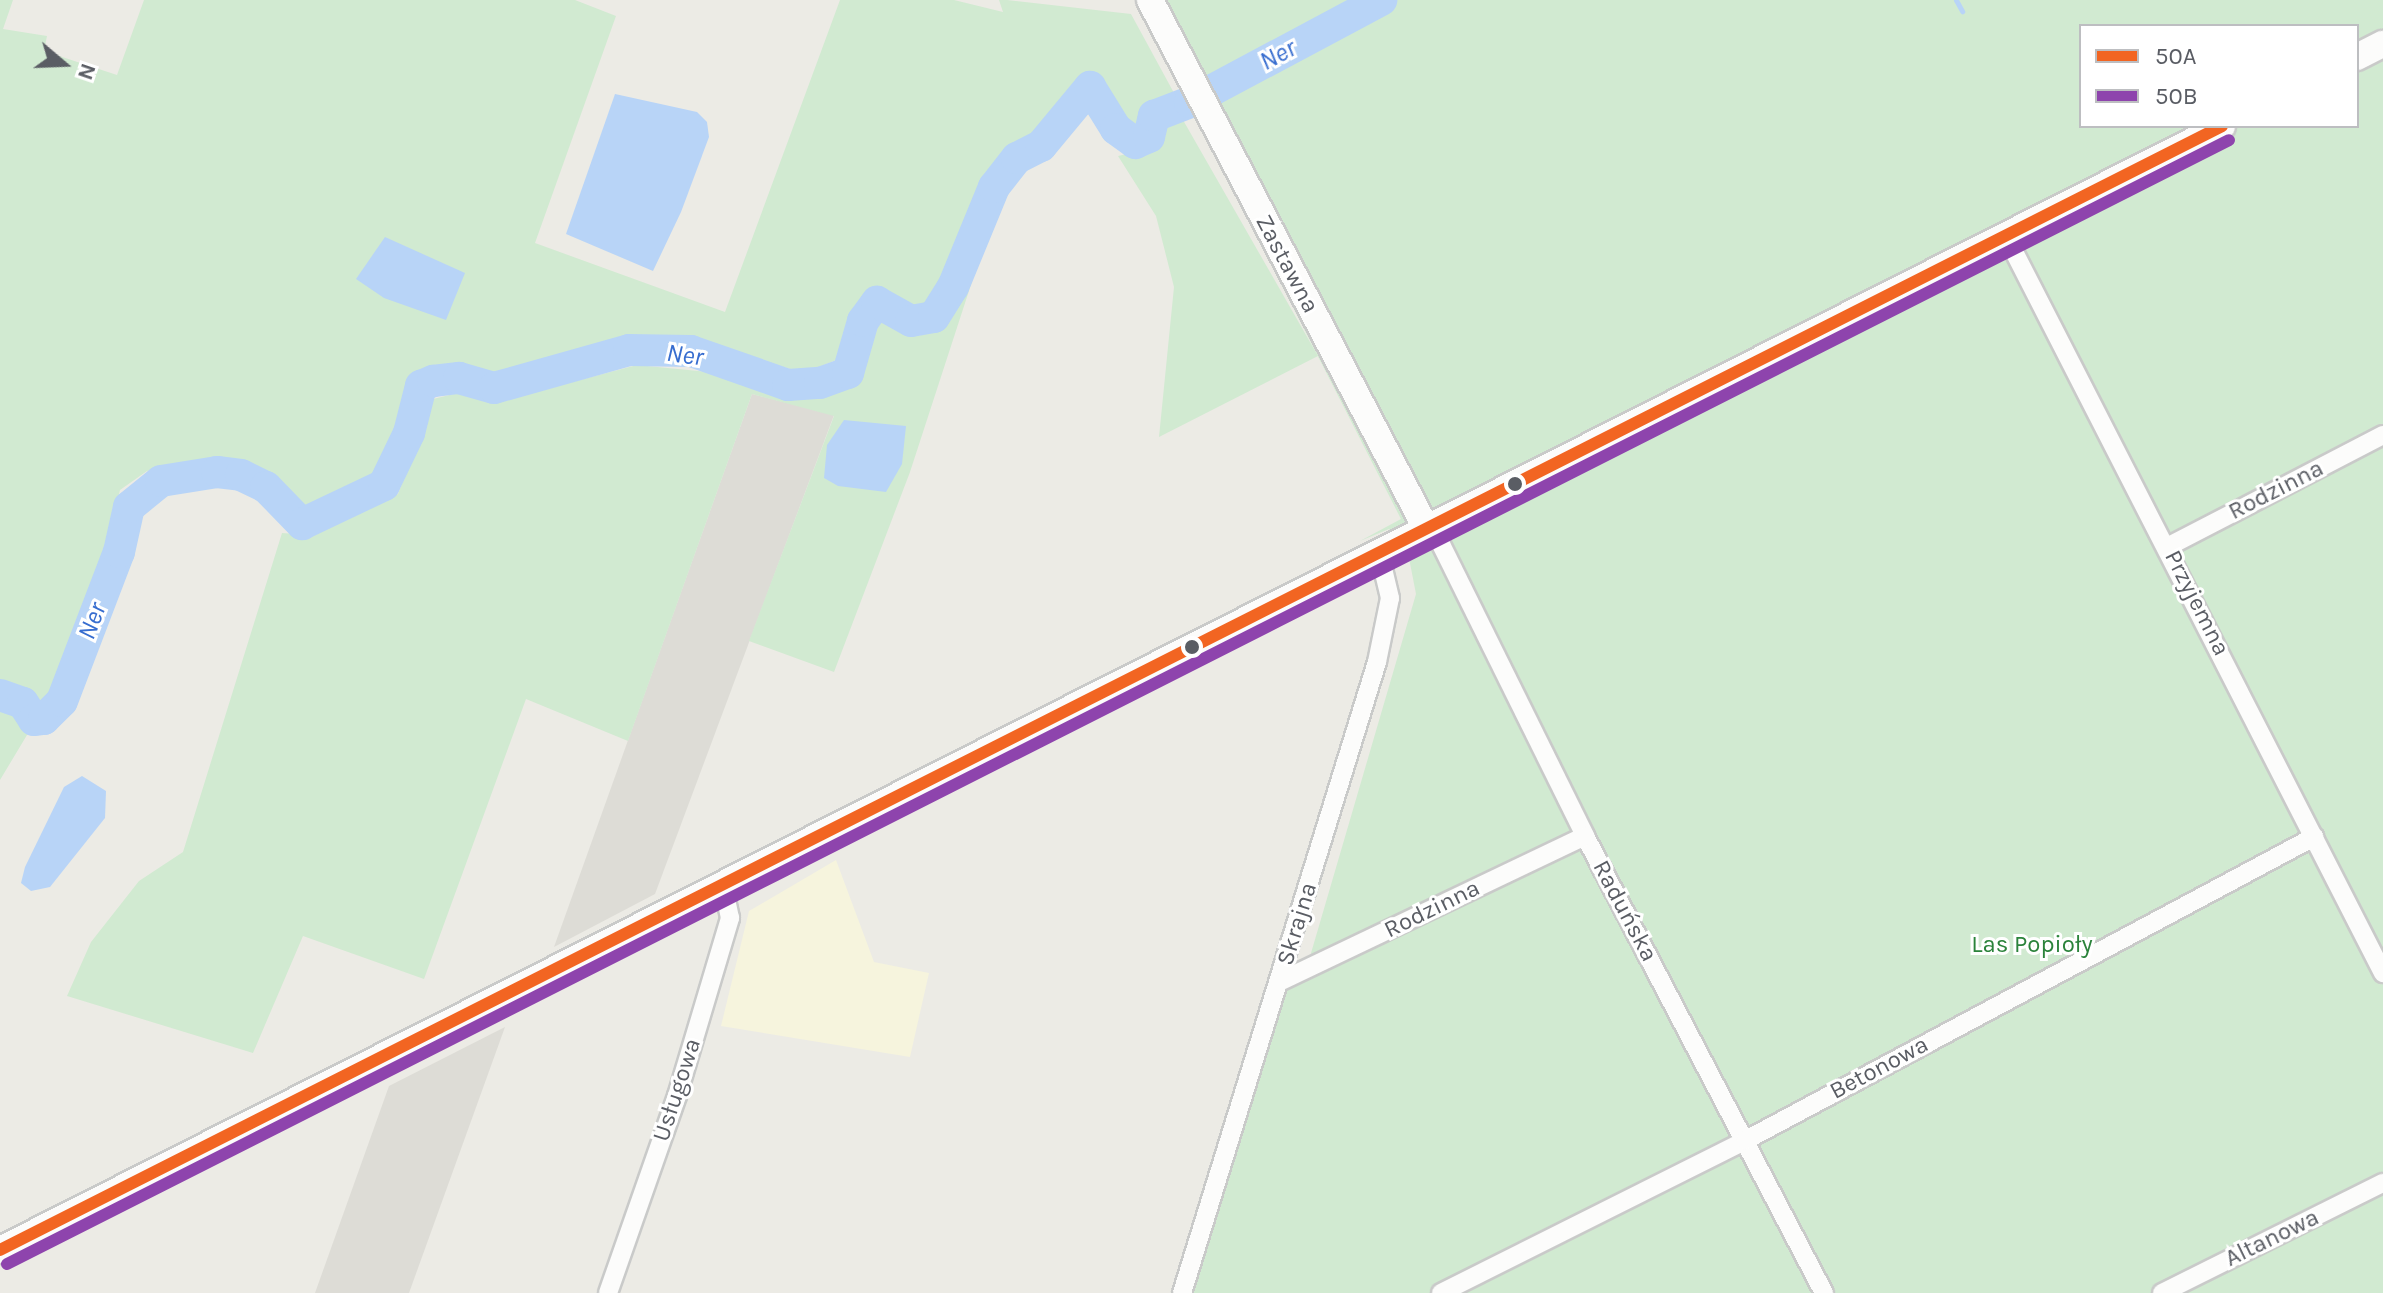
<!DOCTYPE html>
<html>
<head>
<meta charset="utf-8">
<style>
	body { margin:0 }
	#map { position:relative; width:2383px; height:1293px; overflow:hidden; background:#ecebe5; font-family:Karla,sans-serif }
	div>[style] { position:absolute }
	.commercial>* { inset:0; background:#f6f4dd }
	.industrial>* { inset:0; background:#dddcd6 }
	.green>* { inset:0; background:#d1ead1 }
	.water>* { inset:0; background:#b8d4f7 }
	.stream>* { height:5px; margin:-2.5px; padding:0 2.5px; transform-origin:2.5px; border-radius:2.5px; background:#b8d4f7 }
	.river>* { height:32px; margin:-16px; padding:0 16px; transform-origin:16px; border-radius:16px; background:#b8d4f7 }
	.roads { filter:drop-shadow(2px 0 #c9cac9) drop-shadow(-2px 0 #c9cac9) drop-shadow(0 2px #c9cac9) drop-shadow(0 -2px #c9cac9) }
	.street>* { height:18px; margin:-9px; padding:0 9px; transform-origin:9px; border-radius:9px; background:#fcfcfb }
	.secondary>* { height:26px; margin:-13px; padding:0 13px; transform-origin:13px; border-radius:13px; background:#fcfcfb }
	.bus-1>* { height:12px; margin:-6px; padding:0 6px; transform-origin:6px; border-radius:6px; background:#f26522 }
	.bus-2>* { height:12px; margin:-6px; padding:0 6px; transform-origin:6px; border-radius:6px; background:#8e44ad }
	.dots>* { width:22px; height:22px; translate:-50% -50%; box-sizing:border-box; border:4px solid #fff; border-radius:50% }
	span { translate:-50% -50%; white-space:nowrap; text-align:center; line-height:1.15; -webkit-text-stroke:6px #fff; paint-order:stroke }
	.street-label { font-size:24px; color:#5a5d64 }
	.park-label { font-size:24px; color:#2b833b }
	.water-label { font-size:26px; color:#376dcf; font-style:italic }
	.legend { position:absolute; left:2079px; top:24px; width:280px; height:104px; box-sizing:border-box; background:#fff; border:2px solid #bdbec1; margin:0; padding:10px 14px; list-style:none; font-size:24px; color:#5a5d64 }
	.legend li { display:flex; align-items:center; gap:16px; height:40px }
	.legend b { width:40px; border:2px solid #bdbec1 }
	.north { position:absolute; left:24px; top:24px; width:80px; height:80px; -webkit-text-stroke:6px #fff; paint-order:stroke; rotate:109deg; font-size:22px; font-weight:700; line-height:32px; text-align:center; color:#5a5d64 }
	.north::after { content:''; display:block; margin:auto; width:28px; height:36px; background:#5a5d64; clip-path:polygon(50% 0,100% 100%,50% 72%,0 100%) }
</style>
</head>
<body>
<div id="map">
	<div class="commercial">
		<div style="clip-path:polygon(836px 860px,874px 962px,929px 973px,910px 1057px,721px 1026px,749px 911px)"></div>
	</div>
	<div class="industrial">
		<div style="clip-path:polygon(752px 394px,834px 415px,655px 894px,554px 947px)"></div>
		<div style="clip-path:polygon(505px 1027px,409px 1293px,315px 1293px,389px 1086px)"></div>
	</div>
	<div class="green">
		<div style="clip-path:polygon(0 0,13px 0,3px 29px,47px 36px,44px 51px,117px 75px,144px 0,575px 0,616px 16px,535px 243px,725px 312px,840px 0,954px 0,1003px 12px,999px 0,1007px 0,1131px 14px,1174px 93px,1149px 105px,1141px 127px,1130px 126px,1101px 80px,1085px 76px,1034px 136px,1010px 147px,969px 209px,939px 287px,925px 306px,909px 308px,874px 291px,855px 316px,841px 358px,804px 373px,692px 340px,625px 339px,495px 377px,459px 368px,417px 376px,400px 426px,375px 474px,306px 509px,273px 479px,235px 462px,191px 462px,147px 471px,120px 490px,104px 556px,60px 680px,0 780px)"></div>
		<div style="clip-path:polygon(evenodd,1136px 0,2383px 0,2383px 1293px,1189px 1293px,1283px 994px,1288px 987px,1315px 975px,1309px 960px,1416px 594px,1409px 558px,1393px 565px,1407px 547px,1402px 525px,1393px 535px,1389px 529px,1360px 541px,1401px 519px,1136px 0,2081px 26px,2357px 26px,2357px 126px,2081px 126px,2081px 26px)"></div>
		<div style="clip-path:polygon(1183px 120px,1318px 356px,1159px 437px,1174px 287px,1156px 216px,1118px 156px,1157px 147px,1166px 125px)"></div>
		<div style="clip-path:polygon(979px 260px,910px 472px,834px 672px,749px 641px,834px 416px,752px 394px,628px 741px,526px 699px,424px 979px,303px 936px,253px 1053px,67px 996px,91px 942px,139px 881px,183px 852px,282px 533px,309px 535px,398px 494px,433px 399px,462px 392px,496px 402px,637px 365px,729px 374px,791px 399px,854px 386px,880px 322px,917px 336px,942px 329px)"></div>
	</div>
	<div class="water">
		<div style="clip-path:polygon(615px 94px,697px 112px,707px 122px,709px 137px,681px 212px,653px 271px,566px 234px)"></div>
		<div style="clip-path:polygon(385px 237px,465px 273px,446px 320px,384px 298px,356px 279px)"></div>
		<div style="clip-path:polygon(844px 420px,906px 426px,902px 464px,886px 492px,838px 486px,824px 478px,827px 445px)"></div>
		<div style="clip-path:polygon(82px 776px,106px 791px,105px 818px,50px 887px,31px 891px,21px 883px,25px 867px,64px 787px)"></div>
	</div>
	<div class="stream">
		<div style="left:1956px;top:0;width:13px;rotate:61deg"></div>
	</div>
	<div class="river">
		<div style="left:0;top:695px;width:24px;rotate:19deg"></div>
		<div style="left:23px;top:703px;width:20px;rotate:57deg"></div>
		<div style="left:34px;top:720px;width:10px;rotate:-6deg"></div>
		<div style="left:44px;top:719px;width:25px;rotate:-45deg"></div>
		<div style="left:62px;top:701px;width:160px;rotate:-69.1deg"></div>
		<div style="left:119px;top:552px;width:46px;rotate:-77.5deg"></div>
		<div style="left:129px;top:507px;width:41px;rotate:-39.1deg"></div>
		<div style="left:161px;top:481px;width:57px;rotate:-9.1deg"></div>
		<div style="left:217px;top:472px;width:24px;rotate:7deg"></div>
		<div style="left:241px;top:475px;width:28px;rotate:26deg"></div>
		<div style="left:266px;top:487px;width:52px;rotate:45.8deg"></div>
		<div style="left:302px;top:524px;width:91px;rotate:-25.4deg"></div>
		<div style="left:384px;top:485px;width:58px;rotate:-64.3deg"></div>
		<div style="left:409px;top:433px;width:49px;rotate:-75.7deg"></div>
		<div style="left:421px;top:386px;width:13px;rotate:-23deg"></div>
		<div style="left:433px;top:381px;width:26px;rotate:-7deg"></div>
		<div style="left:459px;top:378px;width:36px;rotate:16deg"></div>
		<div style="left:494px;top:388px;width:140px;rotate:-15.7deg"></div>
		<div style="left:629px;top:350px;width:62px;rotate:0.9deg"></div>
		<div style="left:691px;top:351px;width:103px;rotate:19.3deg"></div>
		<div style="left:788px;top:385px;width:32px;rotate:-4deg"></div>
		<div style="left:820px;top:383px;width:30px;rotate:-20deg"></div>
		<div style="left:848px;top:373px;width:54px;rotate:-73.9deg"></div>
		<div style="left:863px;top:321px;width:24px;rotate:-54deg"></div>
		<div style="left:877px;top:302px;width:39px;rotate:29deg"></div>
		<div style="left:911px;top:321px;width:23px;rotate:-10deg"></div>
		<div style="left:934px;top:317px;width:36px;rotate:-58deg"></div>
		<div style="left:953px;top:287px;width:108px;rotate:-67.7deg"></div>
		<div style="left:994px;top:187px;width:37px;rotate:-52deg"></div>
		<div style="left:1017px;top:158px;width:27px;rotate:-27deg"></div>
		<div style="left:1041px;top:146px;width:77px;rotate:-50.3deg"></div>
		<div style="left:1090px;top:87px;width:49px;rotate:58.2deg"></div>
		<div style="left:1116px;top:129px;width:24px;rotate:36deg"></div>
		<div style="left:1135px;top:143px;width:15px;rotate:-23deg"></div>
		<div style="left:1149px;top:137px;width:22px;rotate:-77deg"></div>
		<div style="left:1154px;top:116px;width:39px;rotate:-21deg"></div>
		<div style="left:1190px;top:102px;width:217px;rotate:-28.1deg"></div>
	</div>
	<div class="roads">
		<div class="street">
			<div style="left:2006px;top:236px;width:828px;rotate:62.91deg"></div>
			<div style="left:1432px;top:526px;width:346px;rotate:63.7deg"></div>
			<div style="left:1585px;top:836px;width:516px;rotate:62.39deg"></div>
			<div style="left:2169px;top:546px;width:241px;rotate:-27.4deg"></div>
			<div style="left:1279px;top:982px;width:339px;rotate:-25.5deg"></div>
			<div style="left:608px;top:1293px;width:209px;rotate:-70.7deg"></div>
			<div style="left:677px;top:1096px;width:186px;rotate:-73.4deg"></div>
			<div style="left:730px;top:918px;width:34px;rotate:-102deg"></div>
			<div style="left:1182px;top:1293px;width:660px;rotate:-72.83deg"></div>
			<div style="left:1377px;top:662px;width:65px;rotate:-78.5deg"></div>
			<div style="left:1390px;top:598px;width:47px;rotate:-103.4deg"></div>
			<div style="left:1441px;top:1293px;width:341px;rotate:-26.6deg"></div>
			<div style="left:1746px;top:1140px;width:644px;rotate:-28.08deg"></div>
			<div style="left:2162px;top:1293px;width:247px;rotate:-26.5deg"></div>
		</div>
		<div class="secondary">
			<div style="left:1150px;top:0;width:596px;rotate:62.4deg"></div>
			<div style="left:2357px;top:57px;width:29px;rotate:-27deg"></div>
			<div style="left:0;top:1250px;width:2490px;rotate:-26.83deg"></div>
		</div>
	</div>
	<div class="bus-1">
		<div style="left:0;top:1250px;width:2490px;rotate:-26.83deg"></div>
	</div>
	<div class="bus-2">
		<div style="left:7px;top:1264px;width:2490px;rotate:-26.83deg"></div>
	</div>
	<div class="dots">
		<div style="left:1515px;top:484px;background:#5a5d64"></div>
		<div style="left:1192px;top:647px;background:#5a5d64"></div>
	</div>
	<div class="street-label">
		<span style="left:1287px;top:264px;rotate:62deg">Zastawna</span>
		<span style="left:2276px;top:490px;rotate:-27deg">Rodzinna</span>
		<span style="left:2197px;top:603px;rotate:63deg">Przyjemna</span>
		<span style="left:1432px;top:909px;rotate:-26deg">Rodzinna</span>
		<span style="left:1625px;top:911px;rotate:62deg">Raduńska</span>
		<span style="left:1297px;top:924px;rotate:-73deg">Skrajna</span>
		<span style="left:1879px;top:1068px;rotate:-28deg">Betonowa</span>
		<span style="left:677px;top:1090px;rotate:-72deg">Usługowa</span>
		<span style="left:2272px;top:1238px;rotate:-26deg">Altanowa</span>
	</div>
	<div class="park-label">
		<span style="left:2032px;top:945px">Las Popioły</span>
	</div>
	<div class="water-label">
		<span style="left:1278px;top:55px;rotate:-28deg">Ner</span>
		<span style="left:685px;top:355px;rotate:8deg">Ner</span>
		<span style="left:92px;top:621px;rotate:-69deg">Ner</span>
	</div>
	<ul class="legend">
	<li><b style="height:10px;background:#f26522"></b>50A</li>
	<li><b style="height:10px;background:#8e44ad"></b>50B</li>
	</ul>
	<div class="north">N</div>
</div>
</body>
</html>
